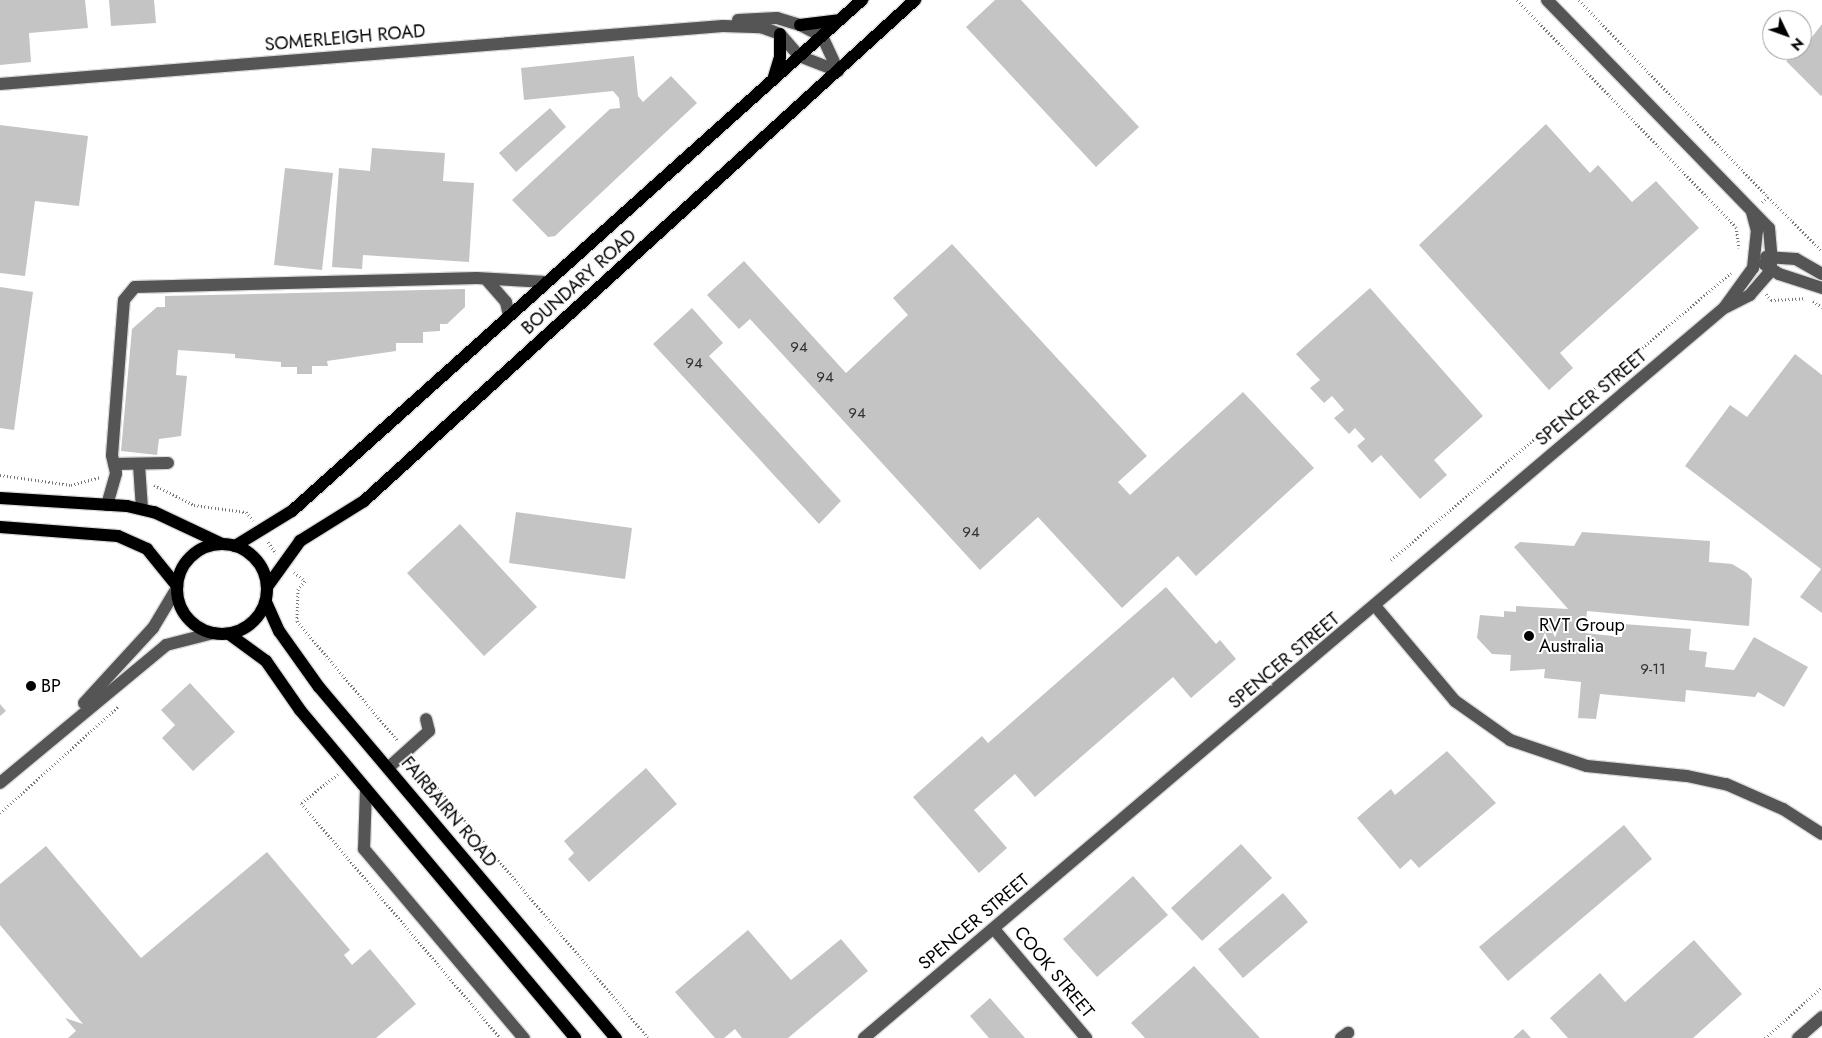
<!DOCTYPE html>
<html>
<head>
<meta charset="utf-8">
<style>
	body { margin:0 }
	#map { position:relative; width:1822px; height:1038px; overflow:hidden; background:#fff; font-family:Jost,sans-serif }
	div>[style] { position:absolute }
	.building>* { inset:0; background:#c4c4c4 }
	.path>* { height:3px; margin-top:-1.5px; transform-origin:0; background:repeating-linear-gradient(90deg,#777 0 1px,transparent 0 3.5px) }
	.roads { filter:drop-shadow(1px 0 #dbdbdb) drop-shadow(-1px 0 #dbdbdb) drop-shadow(0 1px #dbdbdb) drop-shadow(0 -1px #dbdbdb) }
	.minor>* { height:12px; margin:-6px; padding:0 6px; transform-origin:6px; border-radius:6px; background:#555 }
	.major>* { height:12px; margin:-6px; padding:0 6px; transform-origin:6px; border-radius:6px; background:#000 }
	.major>.ring { margin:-6px; padding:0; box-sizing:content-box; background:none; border:12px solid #000; border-radius:50% }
	.dots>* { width:14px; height:14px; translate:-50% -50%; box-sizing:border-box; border:2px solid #fff; border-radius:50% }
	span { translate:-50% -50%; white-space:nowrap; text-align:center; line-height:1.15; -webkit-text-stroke:4px #fff; paint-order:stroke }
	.number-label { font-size:15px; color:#313131 }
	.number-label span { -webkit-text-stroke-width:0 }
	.street-label { font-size:18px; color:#000 }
	.poi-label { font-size:18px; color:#000 }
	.left { translate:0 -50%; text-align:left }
	.north { position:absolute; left:1762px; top:10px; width:50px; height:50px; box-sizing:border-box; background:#fff; border:1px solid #999; border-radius:50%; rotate:132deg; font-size:14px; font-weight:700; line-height:20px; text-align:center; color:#000 }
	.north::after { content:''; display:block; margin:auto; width:18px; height:22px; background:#000; clip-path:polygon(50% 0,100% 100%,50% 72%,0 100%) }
</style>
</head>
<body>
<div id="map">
	<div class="building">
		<div style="clip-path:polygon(0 0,85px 0,88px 28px,29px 33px,31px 62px,0 65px)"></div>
		<div style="clip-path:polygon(109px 0,154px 0,156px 23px,111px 26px)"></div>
		<div style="clip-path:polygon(995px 0,1021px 0,1139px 127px,1096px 167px,966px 27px)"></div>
		<div style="clip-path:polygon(1822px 24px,1822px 95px,1821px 96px,1786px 61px,1802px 50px)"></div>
		<div style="clip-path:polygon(634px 56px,638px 96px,643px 102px,671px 76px,697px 103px,555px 236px,548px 237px,512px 200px,610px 109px,620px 108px,619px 98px,613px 91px,524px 100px,521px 68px)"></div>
		<div style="clip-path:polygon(550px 108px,566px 127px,516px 172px,499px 153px)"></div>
		<div style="clip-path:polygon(1546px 124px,1590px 173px,1598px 165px,1632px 202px,1656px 181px,1699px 228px,1560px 353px,1573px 368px,1549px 390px,1419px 245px)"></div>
		<div style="clip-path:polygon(0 125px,88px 136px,79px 206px,35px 201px,25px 276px,0 273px)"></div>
		<div style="clip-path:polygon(372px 148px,445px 153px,443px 181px,474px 183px,469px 262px,363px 255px,362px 269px,332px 267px,339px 168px,370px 171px)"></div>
		<div style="clip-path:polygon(285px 168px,333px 173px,322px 270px,274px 265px)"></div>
		<div style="clip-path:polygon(952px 244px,1147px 456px,1118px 482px,1130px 495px,1243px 392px,1314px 468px,1196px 576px,1178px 556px,1122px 608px,1038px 517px,980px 570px,750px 319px,739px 329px,707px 295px,744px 261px,846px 373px,908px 315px,893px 298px)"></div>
		<div style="clip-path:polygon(0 287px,33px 292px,14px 430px,0 428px)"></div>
		<div style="clip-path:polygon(1370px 288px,1483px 416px,1434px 460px,1447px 475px,1420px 499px,1381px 455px,1372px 463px,1357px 446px,1365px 439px,1355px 428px,1349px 434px,1334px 418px,1344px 410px,1332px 396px,1324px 403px,1310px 388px,1320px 380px,1296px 354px)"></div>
		<div style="clip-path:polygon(465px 289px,465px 307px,447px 324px,440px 324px,440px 331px,423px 332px,423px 343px,396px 343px,396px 351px,327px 361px,328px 366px,312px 366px,312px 374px,297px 374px,297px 367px,281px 367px,281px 362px,235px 358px,235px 354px,178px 350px,176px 375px,187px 376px,181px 436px,159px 439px,157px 455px,121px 451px,132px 329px,157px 307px,165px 307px,165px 296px)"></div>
		<div style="clip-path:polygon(692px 308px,723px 343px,709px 356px,841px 501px,819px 524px,653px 344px)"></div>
		<div style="clip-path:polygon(1795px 354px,1822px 375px,1822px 613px,1800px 597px,1821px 569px,1685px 466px,1730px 405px,1747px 417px)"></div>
		<div style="clip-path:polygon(516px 512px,632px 528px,625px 579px,509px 563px)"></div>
		<div style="clip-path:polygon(460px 524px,537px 607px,484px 656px,407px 573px)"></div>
		<div style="clip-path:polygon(1582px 532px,1710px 541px,1709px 562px,1732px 564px,1747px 573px,1752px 579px,1749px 626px,1587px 611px,1585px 633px,1622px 637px,1623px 624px,1691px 629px,1689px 650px,1707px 652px,1705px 667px,1734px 670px,1754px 637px,1808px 667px,1784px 707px,1758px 692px,1755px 697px,1686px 690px,1685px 702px,1600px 694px,1596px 719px,1578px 718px,1581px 682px,1544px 678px,1545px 669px,1510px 671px,1511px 655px,1492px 654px,1477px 638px,1480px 615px,1504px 617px,1504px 611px,1516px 612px,1516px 606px,1568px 609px,1514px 547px,1520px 542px,1574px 546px)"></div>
		<div style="clip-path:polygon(1166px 587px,1216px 644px,1220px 640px,1236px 659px,1191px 698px,1173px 677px,1035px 797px,1015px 774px,974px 810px,1007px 848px,979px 873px,913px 797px,982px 736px,988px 743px)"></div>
		<div style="clip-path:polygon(190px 683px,235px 732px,193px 771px,162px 738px,175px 725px,161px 710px)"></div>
		<div style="clip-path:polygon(0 704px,6px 711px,0 716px)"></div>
		<div style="clip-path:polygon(1447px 751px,1496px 803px,1419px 868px,1411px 859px,1400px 869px,1357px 818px,1391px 789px,1395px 795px)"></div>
		<div style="clip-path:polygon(646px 768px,677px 804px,589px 882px,568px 859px,574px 853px,564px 841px)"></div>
		<div style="clip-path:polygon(1624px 825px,1652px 859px,1508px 981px,1479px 947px)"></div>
		<div style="clip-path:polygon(1241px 844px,1272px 878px,1202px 941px,1171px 908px)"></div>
		<div style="clip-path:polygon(46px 846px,141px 958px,267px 852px,350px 950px,344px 955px,352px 965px,370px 949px,416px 1004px,376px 1038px,68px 1038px,76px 1031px,65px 1018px,83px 1024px,0 925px,0 884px)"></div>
		<div style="clip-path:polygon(1133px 876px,1168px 915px,1097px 977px,1063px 939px)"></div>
		<div style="clip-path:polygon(1283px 893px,1308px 922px,1243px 978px,1218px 949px)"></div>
		<div style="clip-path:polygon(748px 930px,791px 980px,841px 939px,868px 971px,788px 1038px,742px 1038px,735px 1029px,724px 1038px,715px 1038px,675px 992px)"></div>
		<div style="clip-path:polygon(1694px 940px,1742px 994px,1693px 1038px,1568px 1038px,1550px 1018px,1600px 973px,1625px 1002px)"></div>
		<div style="clip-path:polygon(1194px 966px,1260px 1038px,1145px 1038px,1131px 1023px)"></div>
		<div style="clip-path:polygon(990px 998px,1025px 1038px,989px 1038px,970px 1016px)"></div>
		<div style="clip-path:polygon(1523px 1029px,1531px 1038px,1513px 1038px)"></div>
	</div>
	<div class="path">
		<div style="left:1517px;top:0;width:315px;rotate:46deg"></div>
		<div style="left:1736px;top:227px;width:21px;rotate:82deg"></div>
		<div style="left:1579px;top:0;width:273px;rotate:46.2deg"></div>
		<div style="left:1768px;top:197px;width:9px;rotate:139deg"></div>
		<div style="left:1768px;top:197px;width:76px;rotate:45deg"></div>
		<div style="left:1766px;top:294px;width:8px;rotate:50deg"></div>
		<div style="left:1771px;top:300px;width:34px;rotate:-3deg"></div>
		<div style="left:1813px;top:301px;width:11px;rotate:34deg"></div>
		<div style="left:0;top:475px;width:72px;rotate:8deg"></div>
		<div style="left:71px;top:485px;width:31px;rotate:-15deg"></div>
		<div style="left:154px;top:485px;width:45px;rotate:26.6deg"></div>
		<div style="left:194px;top:505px;width:52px;rotate:7.7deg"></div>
		<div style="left:246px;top:512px;width:11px;rotate:49deg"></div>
		<div style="left:268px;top:542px;width:14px;rotate:54deg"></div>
		<div style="left:1391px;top:560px;width:445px;rotate:-40.2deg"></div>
		<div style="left:294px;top:572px;width:14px;rotate:39deg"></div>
		<div style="left:305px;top:581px;width:11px;rotate:131deg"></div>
		<div style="left:298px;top:589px;width:32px;rotate:92deg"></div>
		<div style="left:297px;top:621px;width:157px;rotate:49.9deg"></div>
		<div style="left:415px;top:761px;width:362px;rotate:49.9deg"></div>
		<div style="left:338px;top:774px;width:47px;rotate:141.9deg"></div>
		<div style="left:301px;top:803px;width:308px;rotate:49.7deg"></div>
		<div style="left:0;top:813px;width:160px;rotate:-42deg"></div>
		<div style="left:1765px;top:1038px;width:76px;rotate:-41.8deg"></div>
	</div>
	<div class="roads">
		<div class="minor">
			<div style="left:1547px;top:0;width:318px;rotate:45.8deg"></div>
			<div style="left:1769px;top:228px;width:32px;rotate:85deg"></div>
			<div style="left:1772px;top:260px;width:15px;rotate:106deg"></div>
			<div style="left:1768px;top:274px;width:28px;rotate:131deg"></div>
			<div style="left:1750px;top:295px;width:27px;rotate:153deg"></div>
			<div style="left:738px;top:20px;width:39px;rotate:-3deg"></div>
			<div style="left:777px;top:18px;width:24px;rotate:17deg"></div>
			<div style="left:800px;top:25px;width:25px;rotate:27deg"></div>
			<div style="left:822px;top:36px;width:38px;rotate:65deg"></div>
			<div style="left:0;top:84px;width:725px;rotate:-4.59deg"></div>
			<div style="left:723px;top:26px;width:38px;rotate:2deg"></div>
			<div style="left:761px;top:27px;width:20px;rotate:20deg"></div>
			<div style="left:780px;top:34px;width:29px;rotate:49deg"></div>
			<div style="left:799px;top:56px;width:42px;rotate:21deg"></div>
			<div style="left:1766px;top:257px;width:30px;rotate:4deg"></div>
			<div style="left:1796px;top:259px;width:30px;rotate:30deg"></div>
			<div style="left:1764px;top:264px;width:18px;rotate:34deg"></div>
			<div style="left:1779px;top:274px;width:45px;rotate:18deg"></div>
			<div style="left:486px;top:279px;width:30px;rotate:49deg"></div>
			<div style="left:506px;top:302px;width:14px;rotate:78deg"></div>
			<div style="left:114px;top:464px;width:54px;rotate:-1.1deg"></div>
			<div style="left:139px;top:465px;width:44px;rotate:86.1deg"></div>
			<div style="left:107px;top:505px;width:33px;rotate:-74deg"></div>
			<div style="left:116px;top:473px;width:18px;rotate:-103deg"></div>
			<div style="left:112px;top:455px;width:155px;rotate:-85.6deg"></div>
			<div style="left:124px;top:300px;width:17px;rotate:-50deg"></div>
			<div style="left:135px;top:287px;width:342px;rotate:-1.5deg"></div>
			<div style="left:477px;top:278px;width:69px;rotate:3.3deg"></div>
			<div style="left:1376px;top:607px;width:123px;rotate:50deg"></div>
			<div style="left:1455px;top:701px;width:67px;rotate:35.3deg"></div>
			<div style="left:1510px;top:740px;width:81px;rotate:18.7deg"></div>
			<div style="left:1587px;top:766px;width:100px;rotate:5.7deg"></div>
			<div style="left:1687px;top:776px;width:40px;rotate:12deg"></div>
			<div style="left:1726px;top:784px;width:62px;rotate:23.7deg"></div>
			<div style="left:1783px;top:809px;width:46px;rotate:32.7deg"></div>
			<div style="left:84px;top:703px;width:102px;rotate:-47.4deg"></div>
			<div style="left:153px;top:628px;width:47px;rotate:-59deg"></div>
			<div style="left:388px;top:768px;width:55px;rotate:-42.1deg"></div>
			<div style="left:429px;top:731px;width:12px;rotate:-104deg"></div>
			<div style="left:0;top:783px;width:216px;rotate:-39.7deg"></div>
			<div style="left:166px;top:645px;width:49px;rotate:-14.3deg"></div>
			<div style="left:366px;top:789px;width:60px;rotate:91.9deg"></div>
			<div style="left:364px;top:849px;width:248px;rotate:49.8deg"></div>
			<div style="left:994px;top:929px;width:143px;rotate:49.8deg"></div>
			<div style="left:864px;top:1038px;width:1128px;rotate:-40.33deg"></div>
			<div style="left:1724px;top:308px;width:49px;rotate:-54.1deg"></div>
			<div style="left:1753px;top:268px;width:37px;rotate:-84deg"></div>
			<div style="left:1757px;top:231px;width:20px;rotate:-105deg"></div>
			<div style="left:1341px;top:1038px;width:9px;rotate:-36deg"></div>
			<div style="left:1798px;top:1038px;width:32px;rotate:-41deg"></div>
		</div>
		<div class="major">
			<div style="left:800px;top:25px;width:39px;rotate:-7deg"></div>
			<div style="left:773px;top:80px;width:24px;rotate:-73deg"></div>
			<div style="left:780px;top:57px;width:23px;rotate:-90deg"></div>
			<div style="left:0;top:498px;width:127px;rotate:3.6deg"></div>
			<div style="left:127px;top:506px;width:28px;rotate:13deg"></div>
			<div style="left:154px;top:512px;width:75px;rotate:25.2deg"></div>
			<div style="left:0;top:527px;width:118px;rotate:4.4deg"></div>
			<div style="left:118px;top:536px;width:32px;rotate:24deg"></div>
			<div style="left:147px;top:549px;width:48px;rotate:51deg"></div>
			<div class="ring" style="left:177px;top:544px;width:78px;height:78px"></div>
			<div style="left:235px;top:546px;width:67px;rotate:-31.6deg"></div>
			<div style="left:292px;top:511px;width:766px;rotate:-41.88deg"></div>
			<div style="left:267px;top:587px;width:57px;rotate:-54.3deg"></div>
			<div style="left:300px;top:541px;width:75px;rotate:-32deg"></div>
			<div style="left:364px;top:501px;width:745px;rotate:-42.28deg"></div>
			<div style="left:266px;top:602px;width:32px;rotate:66deg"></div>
			<div style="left:279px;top:631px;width:69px;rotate:54.5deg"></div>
			<div style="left:319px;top:687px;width:460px;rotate:49.8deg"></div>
			<div style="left:229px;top:634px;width:46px;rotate:36.1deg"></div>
			<div style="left:266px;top:661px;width:60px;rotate:55.2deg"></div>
			<div style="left:300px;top:710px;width:428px;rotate:50deg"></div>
		</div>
	</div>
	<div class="dots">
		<div style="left:1529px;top:636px;background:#000"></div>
		<div style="left:31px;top:686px;background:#000"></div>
	</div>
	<div class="number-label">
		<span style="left:799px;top:348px">94</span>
		<span style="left:694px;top:364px">94</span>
		<span style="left:825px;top:378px">94</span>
		<span style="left:857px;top:414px">94</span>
		<span style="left:971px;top:533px">94</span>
		<span style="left:1653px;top:670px">9-11</span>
	</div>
	<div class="street-label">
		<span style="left:345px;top:38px;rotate:-5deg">SOMERLEIGH ROAD</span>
		<span style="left:579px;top:282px;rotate:-42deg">BOUNDARY ROAD</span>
		<span style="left:1591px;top:398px;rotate:-40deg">SPENCER STREET</span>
		<span style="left:1284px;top:661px;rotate:-40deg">SPENCER STREET</span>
		<span style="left:449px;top:812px;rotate:50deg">FAIRBAIRN ROAD</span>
		<span style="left:974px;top:922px;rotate:-40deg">SPENCER STREET</span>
		<span style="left:1054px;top:972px;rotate:50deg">COOK STREET</span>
	</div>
	<div class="poi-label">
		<span class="left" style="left:1539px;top:636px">RVT Group<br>Australia</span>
		<span class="left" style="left:41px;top:686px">BP</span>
	</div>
	<div class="north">N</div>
</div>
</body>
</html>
